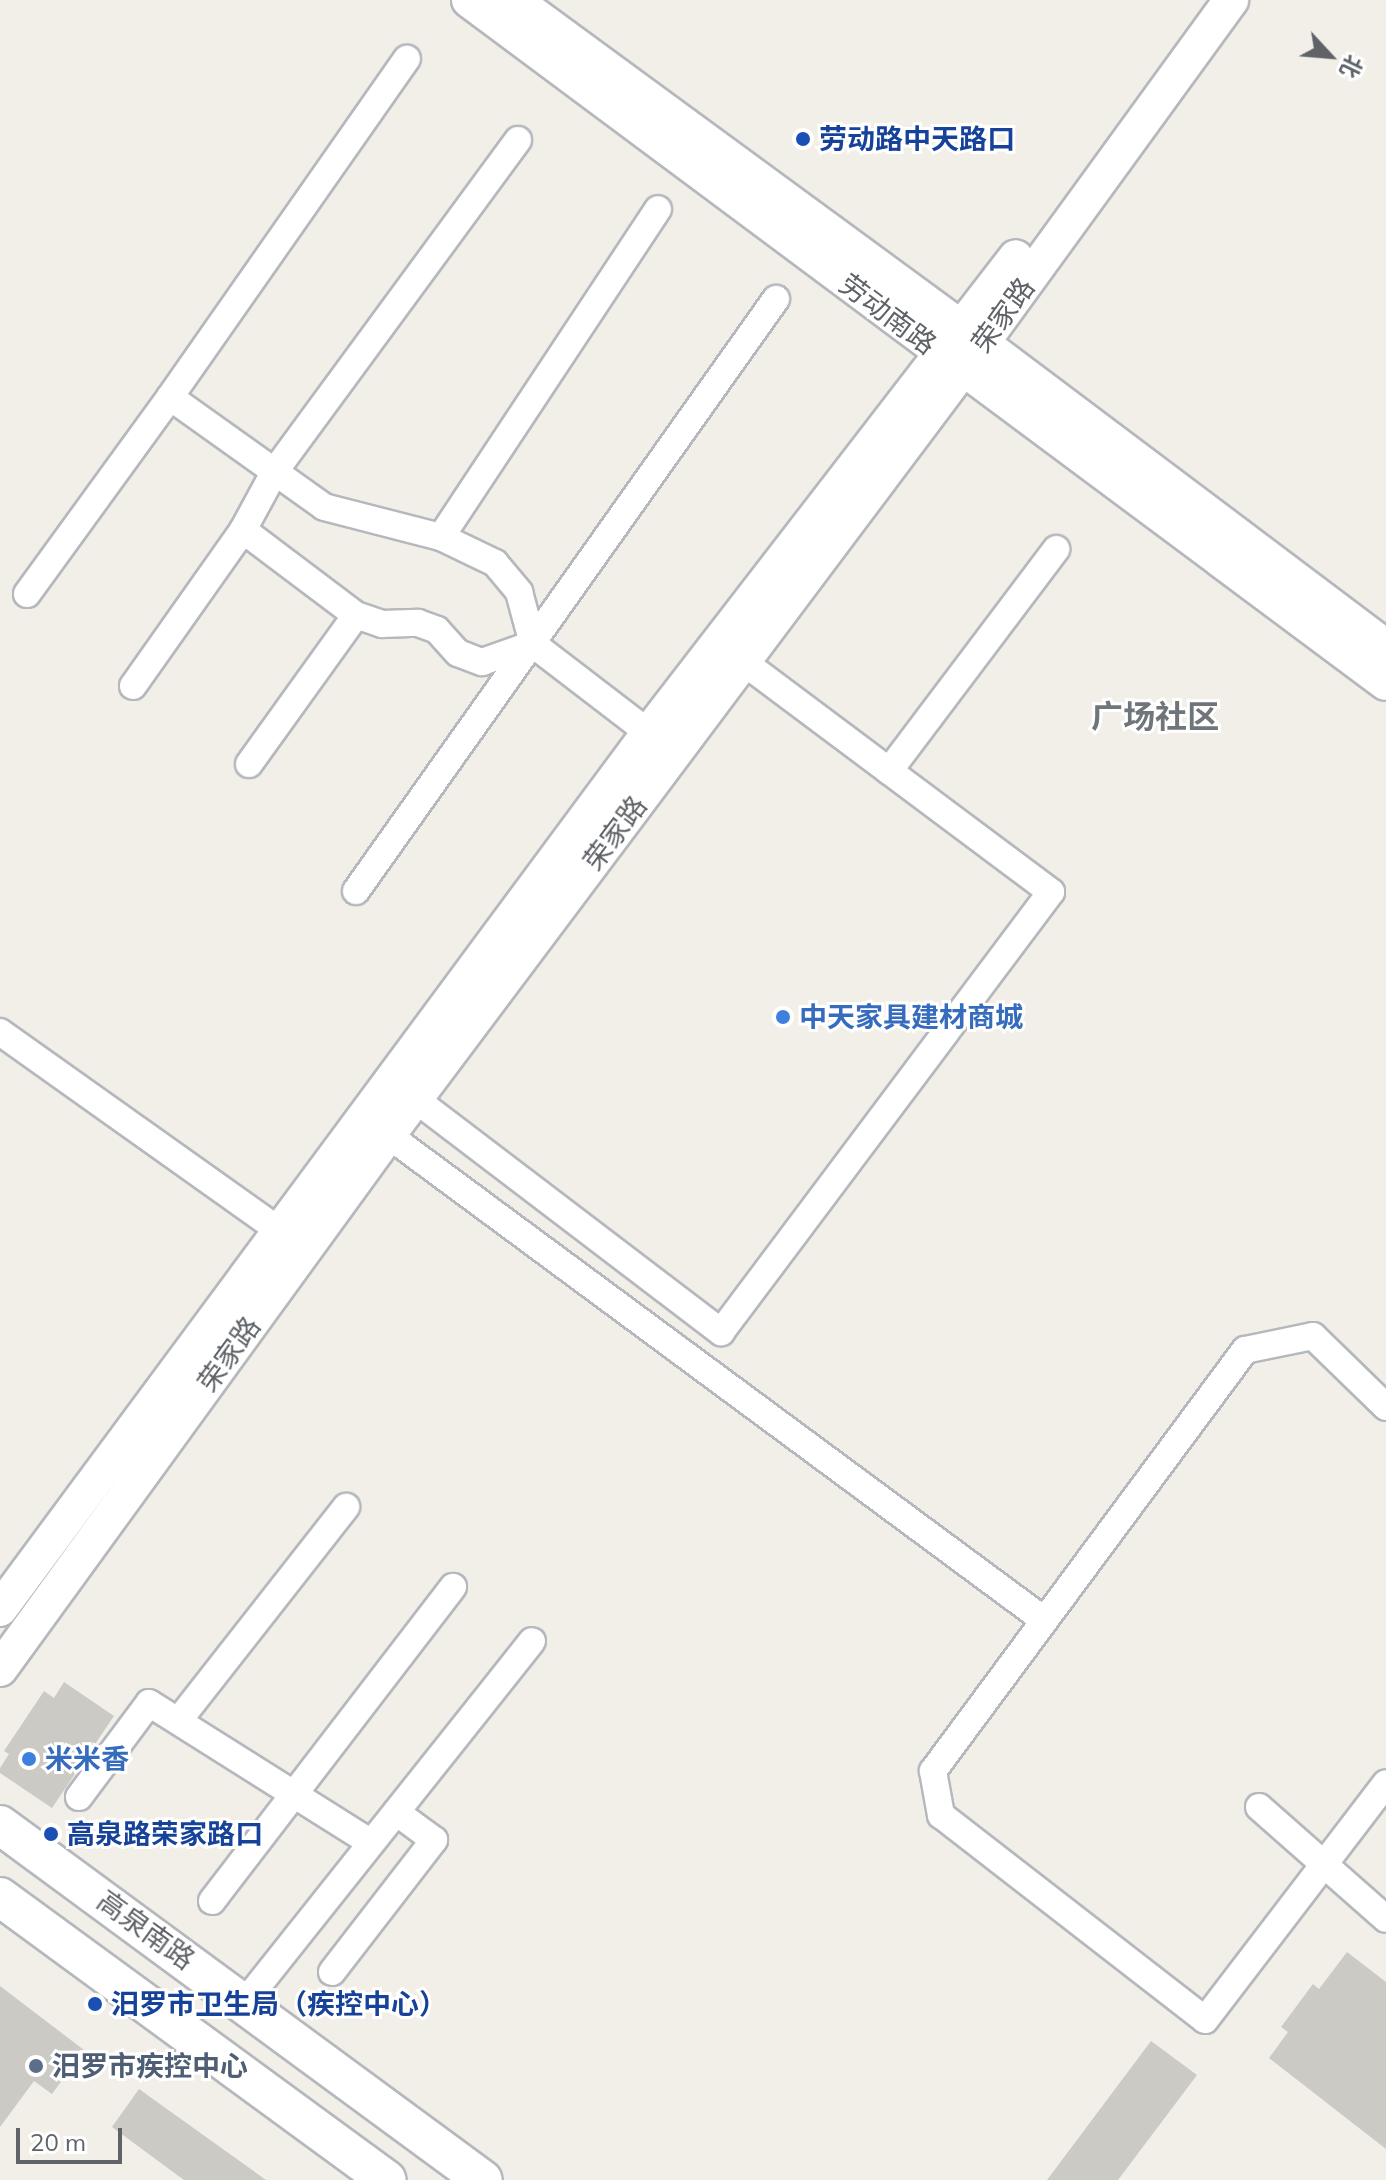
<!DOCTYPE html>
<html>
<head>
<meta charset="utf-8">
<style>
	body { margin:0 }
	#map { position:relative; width:1386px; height:2180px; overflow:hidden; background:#f1efe8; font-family:Mulish,"Noto Sans SC",sans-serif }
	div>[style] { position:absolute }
	.building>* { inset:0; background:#cccac5 }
	.roads { filter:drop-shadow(2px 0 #b5b8bc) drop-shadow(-2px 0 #b5b8bc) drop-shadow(0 2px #b5b8bc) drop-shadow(0 -2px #b5b8bc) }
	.minor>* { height:26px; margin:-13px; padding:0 13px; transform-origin:13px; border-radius:13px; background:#fff }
	.tertiary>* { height:34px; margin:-17px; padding:0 17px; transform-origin:17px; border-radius:17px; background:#fff }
	.secondary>* { height:38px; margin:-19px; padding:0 19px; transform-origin:19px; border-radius:19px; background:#fff }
	.dots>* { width:22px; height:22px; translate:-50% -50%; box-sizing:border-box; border:4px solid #fff; border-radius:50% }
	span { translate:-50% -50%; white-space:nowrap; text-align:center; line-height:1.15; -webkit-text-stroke:6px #fff; paint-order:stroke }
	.transit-label { font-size:28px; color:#164399; font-weight:700 }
	.left { translate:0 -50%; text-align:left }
	.street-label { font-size:28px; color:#5f6368 }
	.shop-label { font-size:28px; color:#366cbe; font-weight:700 }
	.service-label { font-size:28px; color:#4e5e75; font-weight:700 }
	.quarter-label { font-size:32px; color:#70757a; font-weight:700 }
	.north { position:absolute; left:1290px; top:16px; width:80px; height:80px; -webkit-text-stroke:6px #fff; paint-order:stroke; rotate:116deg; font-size:22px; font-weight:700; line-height:32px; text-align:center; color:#5f6368 }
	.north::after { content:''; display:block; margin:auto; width:28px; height:36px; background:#5f6368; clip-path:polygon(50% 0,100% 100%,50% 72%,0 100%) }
	.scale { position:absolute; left:16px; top:2128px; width:106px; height:36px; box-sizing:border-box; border:4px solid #5f6368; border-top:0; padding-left:10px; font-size:24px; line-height:28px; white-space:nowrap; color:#5f6368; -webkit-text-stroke:6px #fff; paint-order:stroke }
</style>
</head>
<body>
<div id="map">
	<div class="building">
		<div style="clip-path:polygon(64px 1682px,114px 1716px,52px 1808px,0 1773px,0 1768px,9px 1754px,4px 1751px,44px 1691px,54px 1698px)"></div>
		<div style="clip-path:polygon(1347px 1952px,1386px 1982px,1386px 2149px,1269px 2058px,1288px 2032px,1281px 2027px,1313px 1984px,1319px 1989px)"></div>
		<div style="clip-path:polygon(0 1986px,84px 2050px,52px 2094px,34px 2081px,0 2127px)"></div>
		<div style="clip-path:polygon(1151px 2041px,1197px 2075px,1118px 2180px,1047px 2180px)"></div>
		<div style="clip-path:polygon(139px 2089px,266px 2180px,184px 2180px,112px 2127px)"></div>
	</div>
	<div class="roads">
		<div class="minor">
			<div style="left:518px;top:140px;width:411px;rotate:126.3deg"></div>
			<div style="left:275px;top:471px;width:67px;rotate:118.5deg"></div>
			<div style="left:243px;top:530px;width:141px;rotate:37deg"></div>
			<div style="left:356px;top:615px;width:28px;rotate:19deg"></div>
			<div style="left:382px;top:624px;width:36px;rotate:-2deg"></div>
			<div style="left:418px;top:623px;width:20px;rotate:20deg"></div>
			<div style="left:437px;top:630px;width:31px;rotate:48deg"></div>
			<div style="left:458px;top:653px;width:26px;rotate:21deg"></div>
			<div style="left:482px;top:662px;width:54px;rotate:-19.4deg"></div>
			<div style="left:170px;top:397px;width:189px;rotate:35.5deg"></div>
			<div style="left:324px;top:507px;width:121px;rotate:14.4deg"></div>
			<div style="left:441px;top:537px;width:60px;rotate:25.7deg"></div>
			<div style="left:495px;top:563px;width:38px;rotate:50deg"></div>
			<div style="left:519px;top:592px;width:54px;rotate:74.9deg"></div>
			<div style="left:533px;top:644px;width:163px;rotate:37.5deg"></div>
			<div style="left:441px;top:537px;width:393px;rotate:-56.5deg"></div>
			<div style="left:27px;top:594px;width:243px;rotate:-54deg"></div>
			<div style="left:170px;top:397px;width:413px;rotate:-55deg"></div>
			<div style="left:133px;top:686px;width:191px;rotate:-54.8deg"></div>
			<div style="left:249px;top:764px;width:183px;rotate:-54.3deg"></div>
			<div style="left:889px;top:771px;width:278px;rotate:-53deg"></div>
			<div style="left:356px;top:891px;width:726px;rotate:-54.65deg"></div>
			<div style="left:0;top:1032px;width:344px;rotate:35.4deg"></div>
			<div style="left:415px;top:1099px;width:385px;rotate:37.3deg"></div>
			<div style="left:721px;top:1332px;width:550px;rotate:-53.13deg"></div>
			<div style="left:1051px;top:892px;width:384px;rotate:-143.2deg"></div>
			<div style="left:388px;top:1135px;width:816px;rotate:36.48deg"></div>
			<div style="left:1386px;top:1407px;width:102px;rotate:-135.8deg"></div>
			<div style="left:1313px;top:1336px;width:69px;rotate:168.4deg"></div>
			<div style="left:1245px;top:1350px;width:524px;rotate:126.54deg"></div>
			<div style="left:933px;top:1771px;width:45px;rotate:79.7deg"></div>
			<div style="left:941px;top:1815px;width:334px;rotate:37.8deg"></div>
			<div style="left:1205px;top:2020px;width:298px;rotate:-52.6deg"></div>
			<div style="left:179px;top:1720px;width:271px;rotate:-51.9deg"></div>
			<div style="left:79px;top:1797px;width:117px;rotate:-53.3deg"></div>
			<div style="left:149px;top:1703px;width:262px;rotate:32.2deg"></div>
			<div style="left:1259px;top:1807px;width:169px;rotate:41.4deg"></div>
			<div style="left:212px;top:1901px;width:396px;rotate:-52.5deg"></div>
			<div style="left:332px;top:1972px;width:167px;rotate:-52.3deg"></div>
			<div style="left:434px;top:1840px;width:47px;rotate:-143.6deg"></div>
			<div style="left:245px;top:2002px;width:461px;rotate:-51.5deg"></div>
		</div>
		<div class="tertiary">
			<div style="left:469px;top:0;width:1143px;rotate:36.68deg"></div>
			<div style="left:514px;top:0;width:580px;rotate:36.24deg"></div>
			<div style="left:982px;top:343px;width:506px;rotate:36.96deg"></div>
			<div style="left:0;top:1609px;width:1089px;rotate:-53.48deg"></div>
			<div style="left:648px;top:734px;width:602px;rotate:-52.35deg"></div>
			<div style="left:0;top:1669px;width:660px;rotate:-54deg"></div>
			<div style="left:388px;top:1135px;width:990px;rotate:-53.13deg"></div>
			<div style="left:982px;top:343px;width:424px;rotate:-54deg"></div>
		</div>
		<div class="secondary">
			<div style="left:0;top:1825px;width:599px;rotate:36.32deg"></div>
			<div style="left:0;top:1897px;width:479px;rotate:36.2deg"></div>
		</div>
	</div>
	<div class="dots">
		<div style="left:803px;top:139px;background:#1a4fb4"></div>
		<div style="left:783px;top:1017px;background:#3f7fe0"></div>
		<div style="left:29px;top:1759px;background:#3f7fe0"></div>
		<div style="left:51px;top:1834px;background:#1a4fb4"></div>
		<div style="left:95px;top:2004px;background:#1a4fb4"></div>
		<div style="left:36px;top:2066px;background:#5c6f8a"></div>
	</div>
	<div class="transit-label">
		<span class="left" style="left:819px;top:139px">劳动路中天路口</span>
		<span class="left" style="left:67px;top:1834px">高泉路荣家路口</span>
		<span class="left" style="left:111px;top:2004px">汨罗市卫生局（疾控中心）</span>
	</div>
	<div class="street-label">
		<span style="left:888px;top:314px;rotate:37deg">劳动南路</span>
		<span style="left:1003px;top:315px;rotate:-54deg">荣家路</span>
		<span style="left:615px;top:833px;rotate:-53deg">荣家路</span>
		<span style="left:229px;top:1354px;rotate:-54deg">荣家路</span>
		<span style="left:146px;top:1930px;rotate:36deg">高泉南路</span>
	</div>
	<div class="shop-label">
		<span class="left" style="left:799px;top:1017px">中天家具建材商城</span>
		<span class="left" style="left:45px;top:1759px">米米香</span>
	</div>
	<div class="service-label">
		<span class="left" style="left:52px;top:2066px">汨罗市疾控中心</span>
	</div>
	<div class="quarter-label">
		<span style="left:1155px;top:716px">广场社区</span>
	</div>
	<div class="north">北</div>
	<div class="scale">20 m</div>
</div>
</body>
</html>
